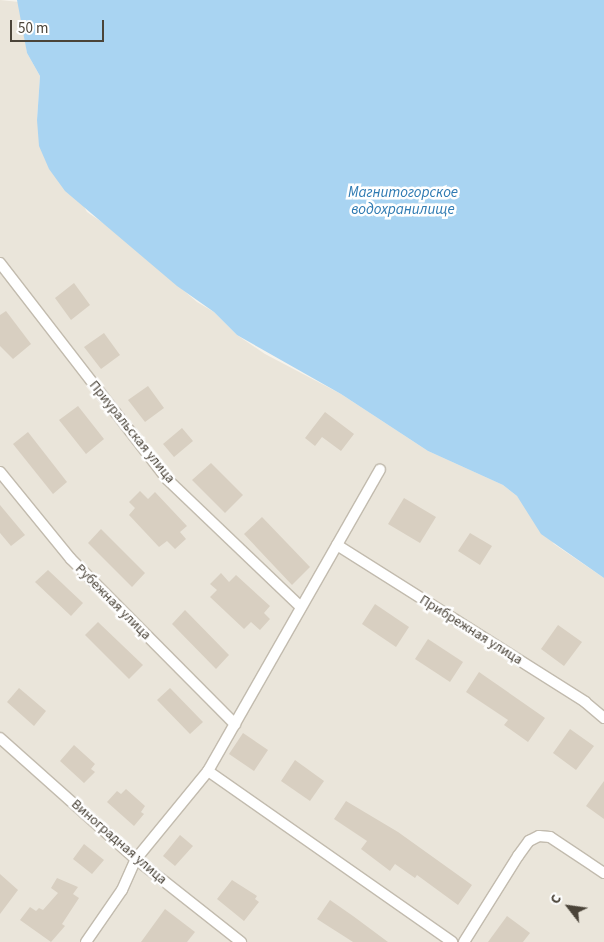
<!DOCTYPE html>
<html>
<head>
<meta charset="utf-8">
<style>
	body { margin:0 }
	#map { position:relative; width:604px; height:942px; overflow:hidden; background:#f6f3ec; font-family:"Source Sans 3",sans-serif }
	div>[style] { position:absolute }
	.residential>* { inset:0; background:#eae5da }
	.water>* { inset:0; background:#a9d4f2 }
	.building>* { inset:0; background:#d8cfc1 }
	.roads { filter:drop-shadow(1px 0 #c2bbae) drop-shadow(-1px 0 #c2bbae) drop-shadow(0 1px #c2bbae) drop-shadow(0 -1px #c2bbae) }
	.street>* { height:10px; margin:-5px; padding:0 5px; transform-origin:5px; border-radius:5px; background:#fff }
	span { translate:-50% -50%; white-space:nowrap; text-align:center; line-height:1.15; -webkit-text-stroke:5px #fff; paint-order:stroke }
	.street-label { font-size:14px; color:#4b4439 }
	.water-label { font-size:15px; color:#2e7ab2; font-style:italic }
	.north { position:absolute; left:544px; top:882px; width:50px; height:50px; -webkit-text-stroke:4px #fff; paint-order:stroke; rotate:300deg; font-size:14px; font-weight:700; line-height:20px; text-align:center; color:#4b4439 }
	.north::after { content:''; display:block; margin:auto; width:18px; height:22px; background:#4b4439; clip-path:polygon(50% 0,100% 100%,50% 72%,0 100%) }
	.scale { position:absolute; left:10px; top:20px; width:94px; height:22px; box-sizing:border-box; border:2px solid #4b4439; border-top:0; padding-left:6px; font-size:15px; line-height:18px; white-space:nowrap; color:#4b4439; -webkit-text-stroke:4px #fff; paint-order:stroke }
</style>
</head>
<body>
<div id="map">
	<div class="residential">
		<div style="clip-path:polygon(0 0,19px 2px,27px 53px,40px 76px,37px 120px,87px 212px,115px 231px,197px 302px,214px 312px,237px 335px,265px 354px,341px 394px,428px 451px,503px 485px,517px 496px,554px 544px,604px 578px,604px 942px,0 942px)"></div>
	</div>
	<div class="water">
		<div style="clip-path:polygon(17px 0,604px 0,604px 578px,541px 534px,517px 496px,503px 485px,428px 451px,341px 394px,237px 335px,214px 312px,177px 286px,65px 191px,49px 169px,39px 146px,37px 120px,40px 76px,27px 53px)"></div>
	</div>
	<div class="building">
		<div style="clip-path:polygon(74px 283px,90px 305px,71px 320px,55px 298px)"></div>
		<div style="clip-path:polygon(6px 311px,31px 344px,13px 359px,0 346px,0 315px)"></div>
		<div style="clip-path:polygon(104px 333px,120px 355px,101px 369px,84px 347px)"></div>
		<div style="clip-path:polygon(148px 386px,164px 408px,145px 422px,128px 400px)"></div>
		<div style="clip-path:polygon(78px 406px,104px 439px,86px 454px,59px 420px)"></div>
		<div style="clip-path:polygon(325px 412px,354px 434px,341px 451px,322px 437px,315px 446px,305px 438px)"></div>
		<div style="clip-path:polygon(182px 428px,193px 441px,174px 457px,163px 444px)"></div>
		<div style="clip-path:polygon(28px 432px,67px 482px,53px 494px,13px 444px)"></div>
		<div style="clip-path:polygon(211px 463px,243px 495px,225px 513px,192px 480px)"></div>
		<div style="clip-path:polygon(140px 491px,148px 499px,155px 492px,187px 526px,180px 532px,186px 539px,175px 549px,167px 541px,159px 547px,129px 515px,135px 508px,129px 502px)"></div>
		<div style="clip-path:polygon(404px 498px,436px 517px,420px 543px,388px 524px)"></div>
		<div style="clip-path:polygon(0 505px,25px 535px,11px 546px,0 533px)"></div>
		<div style="clip-path:polygon(262px 517px,310px 567px,292px 585px,244px 534px)"></div>
		<div style="clip-path:polygon(101px 529px,145px 573px,132px 587px,88px 543px)"></div>
		<div style="clip-path:polygon(470px 533px,492px 546px,480px 565px,458px 551px)"></div>
		<div style="clip-path:polygon(48px 570px,83px 603px,71px 616px,35px 582px)"></div>
		<div style="clip-path:polygon(221px 573px,229px 582px,236px 575px,270px 606px,264px 613px,270px 619px,260px 630px,251px 622px,244px 629px,210px 597px,217px 590px,210px 584px)"></div>
		<div style="clip-path:polygon(375px 604px,409px 627px,396px 647px,362px 624px)"></div>
		<div style="clip-path:polygon(185px 610px,229px 655px,216px 669px,172px 624px)"></div>
		<div style="clip-path:polygon(98px 622px,143px 665px,129px 679px,85px 635px)"></div>
		<div style="clip-path:polygon(558px 625px,582px 642px,564px 666px,541px 649px)"></div>
		<div style="clip-path:polygon(428px 639px,463px 662px,450px 682px,415px 659px)"></div>
		<div style="clip-path:polygon(479px 672px,545px 718px,528px 742px,504px 725px,508px 720px,466px 692px)"></div>
		<div style="clip-path:polygon(19px 688px,46px 711px,34px 726px,7px 702px)"></div>
		<div style="clip-path:polygon(170px 688px,203px 722px,190px 734px,157px 700px)"></div>
		<div style="clip-path:polygon(570px 729px,594px 746px,576px 770px,553px 753px)"></div>
		<div style="clip-path:polygon(243px 733px,268px 750px,254px 771px,229px 754px)"></div>
		<div style="clip-path:polygon(74px 745px,95px 764px,91px 769px,95px 772px,84px 783px,60px 761px)"></div>
		<div style="clip-path:polygon(295px 760px,324px 781px,310px 801px,281px 781px)"></div>
		<div style="clip-path:polygon(604px 781px,604px 819px,586px 806px)"></div>
		<div style="clip-path:polygon(126px 789px,145px 806px,141px 812px,144px 814px,134px 826px,107px 802px,117px 791px,121px 794px)"></div>
		<div style="clip-path:polygon(346px 801px,398px 832px,472px 885px,458px 905px,417px 875px,415px 878px,395px 864px,390px 871px,361px 849px,367px 841px,334px 819px)"></div>
		<div style="clip-path:polygon(180px 835px,193px 846px,175px 866px,163px 856px)"></div>
		<div style="clip-path:polygon(84px 844px,104px 860px,92px 874px,73px 859px)"></div>
		<div style="clip-path:polygon(0 874px,18px 890px,0 914px)"></div>
		<div style="clip-path:polygon(57px 878px,78px 887px,73px 894px,79px 898px,62px 924px,65px 926px,51px 942px,20px 920px,30px 907px,36px 911px,39px 908px,43px 910px,58px 893px,51px 888px)"></div>
		<div style="clip-path:polygon(232px 880px,257px 896px,255px 899px,259px 902px,244px 921px,217px 899px)"></div>
		<div style="clip-path:polygon(330px 900px,353px 916px,388px 942px,353px 942px,317px 919px)"></div>
		<div style="clip-path:polygon(165px 909px,195px 932px,187px 942px,141px 942px)"></div>
		<div style="clip-path:polygon(507px 916px,530px 933px,523px 942px,488px 942px)"></div>
	</div>
	<div class="roads">
		<div class="street">
			<div style="left:0;top:263px;width:273px;rotate:52.3deg"></div>
			<div style="left:167px;top:479px;width:185px;rotate:43.7deg"></div>
			<div style="left:0;top:472px;width:112px;rotate:50.8deg"></div>
			<div style="left:71px;top:559px;width:233px;rotate:45.2deg"></div>
			<div style="left:337px;top:545px;width:294px;rotate:32.3deg"></div>
			<div style="left:585px;top:702px;width:25px;rotate:40deg"></div>
			<div style="left:0;top:738px;width:182px;rotate:41.7deg"></div>
			<div style="left:136px;top:859px;width:134px;rotate:38.3deg"></div>
			<div style="left:208px;top:771px;width:298px;rotate:35deg"></div>
			<div style="left:86px;top:942px;width:63px;rotate:-55.3deg"></div>
			<div style="left:122px;top:890px;width:34px;rotate:-66deg"></div>
			<div style="left:136px;top:859px;width:114px;rotate:-50.7deg"></div>
			<div style="left:208px;top:771px;width:347px;rotate:-60.3deg"></div>
			<div style="left:464px;top:942px;width:102px;rotate:-57.9deg"></div>
			<div style="left:518px;top:856px;width:19px;rotate:-54deg"></div>
			<div style="left:529px;top:841px;width:11px;rotate:-27deg"></div>
			<div style="left:539px;top:836px;width:11px;rotate:5deg"></div>
			<div style="left:550px;top:837px;width:65px;rotate:33.7deg"></div>
		</div>
	</div>
	<div class="street-label">
		<span style="left:132px;top:432px;rotate:51deg">Приуральская улица</span>
		<span style="left:113px;top:602px;rotate:45deg">Рубежная улица</span>
		<span style="left:471px;top:630px;rotate:32deg">Прибрежная улица</span>
		<span style="left:119px;top:842px;rotate:41deg">Виноградная улица</span>
	</div>
	<div class="water-label">
		<span style="left:403px;top:201px">Магнитогорское<br>водохранилище</span>
	</div>
	<div class="north">С</div>
	<div class="scale">50 m</div>
</div>
</body>
</html>
